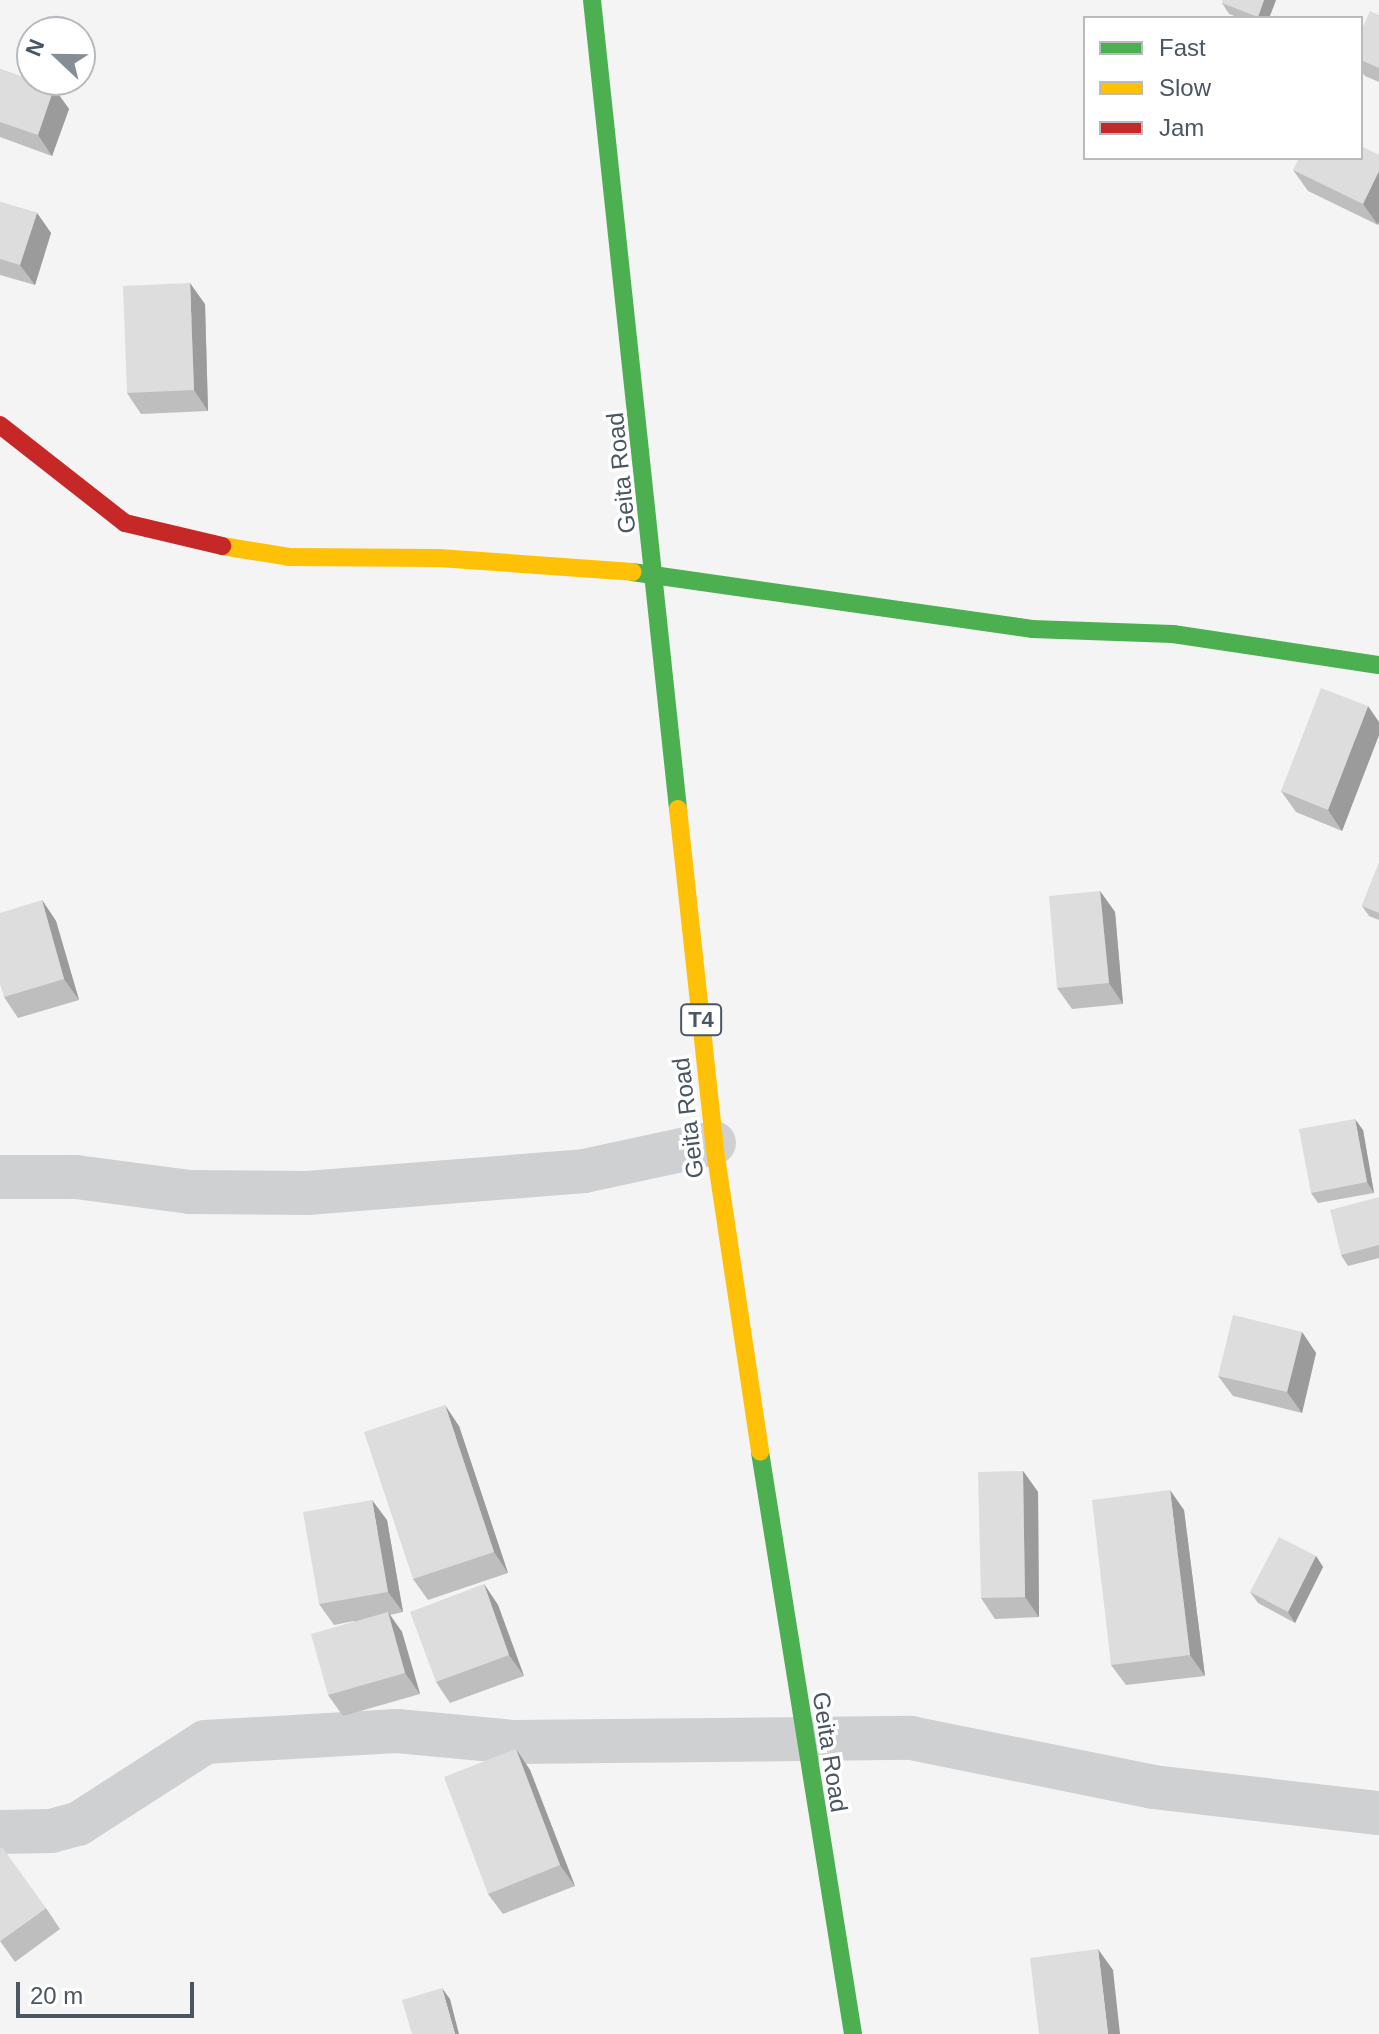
<!DOCTYPE html>
<html>
<head>
<meta charset="utf-8">
<style>
	body { margin:0 }
	#map { position:relative; width:1379px; height:2034px; overflow:hidden; background:#f4f4f4; font-family:Arial,sans-serif }
	div>[style] { position:absolute }
	.street>* { height:44px; margin:-22px; padding:0 22px; transform-origin:22px; border-radius:22px; background:#ced0d2 }
	.fast>* { height:18px; margin:-9px; padding:0 9px; transform-origin:9px; border-radius:9px; background:#4caf50 }
	.slow>* { height:18px; margin:-9px; padding:0 9px; transform-origin:9px; border-radius:9px; background:#ffc107 }
	.jam>* { height:18px; margin:-9px; padding:0 9px; transform-origin:9px; border-radius:9px; background:#c62828 }
	.wall>* { inset:0; background:#bebebf }
	.shaded-wall>* { inset:0; background:#9b9b9b }
	.building>* { inset:0; background:#ddddde }
	span { translate:-50% -50%; white-space:nowrap; text-align:center; line-height:1.15; -webkit-text-stroke:7px #fff; paint-order:stroke }
	.shield-label span { padding:2px 6px; background:#fff; border:2px solid; border-radius:6px; -webkit-text-stroke-width:0 }
	.shield-label { font-size:22px; color:#4a5661; font-weight:700 }
	.street-label { font-size:24px; color:#4a5661 }
	.legend { position:absolute; left:1083px; top:16px; width:280px; height:144px; box-sizing:border-box; background:#fff; border:2px solid #b7bbc0; margin:0; padding:10px 14px; list-style:none; font-size:24px; color:#4a5661 }
	.legend li { display:flex; align-items:center; gap:16px; height:40px }
	.legend b { width:40px; border:2px solid #b7bbc0 }
	.north { position:absolute; left:16px; top:16px; width:80px; height:80px; box-sizing:border-box; background:#fff; border:2px solid #b7bbc0; border-radius:50%; rotate:292deg; font-size:22px; font-weight:700; line-height:32px; text-align:center; color:#4a5661 }
	.north::after { content:''; display:block; margin:auto; width:28px; height:36px; background:#868d94; clip-path:polygon(50% 0,100% 100%,50% 72%,0 100%) }
	.scale { position:absolute; left:16px; top:1982px; width:178px; height:36px; box-sizing:border-box; border:4px solid #4a5661; border-top:0; padding-left:10px; font-size:24px; line-height:28px; white-space:nowrap; color:#4a5661; -webkit-text-stroke:6px #fff; paint-order:stroke }
</style>
</head>
<body>
<div id="map">
	<div class="street">
		<div style="left:0;top:1177px;width:76px"></div>
		<div style="left:76px;top:1177px;width:115px;rotate:7.5deg"></div>
		<div style="left:190px;top:1192px;width:117px;rotate:0.5deg"></div>
		<div style="left:307px;top:1193px;width:278px;rotate:-4.5deg"></div>
		<div style="left:584px;top:1171px;width:133px;rotate:-12.2deg"></div>
		<div style="left:0;top:1832px;width:51px;rotate:-1.1deg"></div>
		<div style="left:51px;top:1831px;width:28px;rotate:-15deg"></div>
		<div style="left:78px;top:1824px;width:151px;rotate:-32.8deg"></div>
		<div style="left:205px;top:1742px;width:192px;rotate:-3.3deg"></div>
		<div style="left:397px;top:1731px;width:118px;rotate:5.4deg"></div>
		<div style="left:514px;top:1742px;width:397px;rotate:-0.6deg"></div>
		<div style="left:911px;top:1738px;width:247px;rotate:11.4deg"></div>
		<div style="left:1153px;top:1787px;width:227px;rotate:6.6deg"></div>
	</div>
	<div class="fast">
		<div style="left:592px;top:0;width:814px;rotate:83.93deg"></div>
		<div style="left:632px;top:572px;width:404px;rotate:8.1deg"></div>
		<div style="left:1032px;top:629px;width:141px;rotate:2deg"></div>
		<div style="left:1173px;top:634px;width:208px;rotate:8.6deg"></div>
		<div style="left:760px;top:1452px;width:589px;rotate:80.92deg"></div>
	</div>
	<div class="slow">
		<div style="left:222px;top:546px;width:68px;rotate:9.3deg"></div>
		<div style="left:289px;top:557px;width:150px;rotate:0.4deg"></div>
		<div style="left:439px;top:558px;width:194px;rotate:4.1deg"></div>
		<div style="left:678px;top:809px;width:336px;rotate:83.8deg"></div>
		<div style="left:714px;top:1143px;width:312px;rotate:81.5deg"></div>
	</div>
	<div class="jam">
		<div style="left:0;top:425px;width:159px;rotate:38.1deg"></div>
		<div style="left:125px;top:523px;width:100px;rotate:13.3deg"></div>
	</div>
	<div class="wall">
		<div style="clip-path:polygon(1223px 0,1276px 0,1269px 18px,1240px 18px,1229px 14px,1222px 3px)"></div>
		<div style="clip-path:polygon(1379px 15px,1379px 82px,1365px 76px,1361px 71px,1361px 31px)"></div>
		<div style="clip-path:polygon(0 69px,54px 88px,69px 109px,52px 156px,0 137px)"></div>
		<div style="clip-path:polygon(1379px 155px,1379px 222px,1378px 225px,1308px 191px,1293px 170px)"></div>
		<div style="clip-path:polygon(0 202px,37px 213px,51px 233px,35px 285px,0 275px)"></div>
		<div style="clip-path:polygon(205px 304px,208px 411px,141px 414px,127px 393px)"></div>
		<div style="clip-path:polygon(1379px 722px,1379px 735px,1342px 831px,1296px 812px,1281px 791px)"></div>
		<div style="clip-path:polygon(1379px 863px,1379px 920px,1369px 916px,1362px 906px)"></div>
		<div style="clip-path:polygon(1100px 891px,1115px 912px,1123px 1004px,1072px 1009px,1057px 988px)"></div>
		<div style="clip-path:polygon(42px 900px,56px 921px,79px 1000px,18px 1018px,4px 997px)"></div>
		<div style="clip-path:polygon(1363px 1130px,1374px 1193px,1318px 1203px,1311px 1193px)"></div>
		<div style="clip-path:polygon(1379px 1197px,1379px 1258px,1348px 1266px,1341px 1255px)"></div>
		<div style="clip-path:polygon(1302px 1332px,1316px 1353px,1302px 1413px,1233px 1396px,1218px 1376px)"></div>
		<div style="clip-path:polygon(459px 1426px,508px 1573px,428px 1600px,413px 1579px)"></div>
		<div style="clip-path:polygon(1023px 1471px,1038px 1492px,1039px 1617px,995px 1619px,981px 1598px)"></div>
		<div style="clip-path:polygon(1184px 1510px,1205px 1676px,1126px 1685px,1111px 1665px)"></div>
		<div style="clip-path:polygon(387px 1520px,403px 1612px,390px 1615px,402px 1632px,420px 1694px,343px 1716px,328px 1695px,354px 1621px,334px 1625px,319px 1604px)"></div>
		<div style="clip-path:polygon(1316px 1556px,1323px 1567px,1295px 1623px,1258px 1603px,1250px 1592px)"></div>
		<div style="clip-path:polygon(484px 1584px,498px 1605px,524px 1676px,450px 1703px,436px 1682px)"></div>
		<div style="clip-path:polygon(516px 1749px,530px 1770px,575px 1886px,503px 1914px,488px 1894px)"></div>
		<div style="clip-path:polygon(46px 1908px,60px 1929px,15px 1962px,0 1941px)"></div>
	</div>
	<div class="shaded-wall">
		<div style="clip-path:polygon(1264px 0,1276px 0,1269px 18px,1259px 18px,1258px 17px)"></div>
		<div style="clip-path:polygon(54px 88px,69px 109px,52px 156px,38px 135px)"></div>
		<div style="clip-path:polygon(1379px 171px,1379px 222px,1378px 225px,1363px 204px)"></div>
		<div style="clip-path:polygon(37px 213px,51px 233px,35px 285px,20px 265px)"></div>
		<div style="clip-path:polygon(190px 283px,205px 304px,208px 411px,194px 390px)"></div>
		<div style="clip-path:polygon(1368px 706px,1379px 722px,1379px 735px,1342px 831px,1328px 810px)"></div>
		<div style="clip-path:polygon(1100px 891px,1115px 912px,1123px 1004px,1109px 983px)"></div>
		<div style="clip-path:polygon(42px 900px,56px 921px,79px 1000px,64px 979px)"></div>
		<div style="clip-path:polygon(1355px 1119px,1363px 1130px,1374px 1193px,1367px 1182px)"></div>
		<div style="clip-path:polygon(1302px 1332px,1316px 1353px,1302px 1413px,1287px 1392px)"></div>
		<div style="clip-path:polygon(445px 1405px,459px 1426px,508px 1573px,494px 1552px)"></div>
		<div style="clip-path:polygon(1023px 1471px,1038px 1492px,1039px 1617px,1025px 1597px)"></div>
		<div style="clip-path:polygon(1170px 1490px,1184px 1510px,1205px 1676px,1190px 1655px)"></div>
		<div style="clip-path:polygon(372px 1500px,387px 1520px,403px 1612px,388px 1592px)"></div>
		<div style="clip-path:polygon(1316px 1556px,1323px 1567px,1295px 1623px,1288px 1612px)"></div>
		<div style="clip-path:polygon(484px 1584px,498px 1605px,524px 1676px,509px 1655px)"></div>
		<div style="clip-path:polygon(388px 1612px,402px 1632px,420px 1694px,405px 1673px)"></div>
		<div style="clip-path:polygon(516px 1749px,530px 1770px,575px 1886px,560px 1865px)"></div>
		<div style="clip-path:polygon(1098px 1949px,1113px 1970px,1120px 2034px,1108px 2034px)"></div>
		<div style="clip-path:polygon(442px 1988px,450px 1999px,459px 2034px,455px 2034px)"></div>
	</div>
	<div class="building">
		<div style="clip-path:polygon(1223px 0,1264px 0,1258px 17px,1222px 3px)"></div>
		<div style="clip-path:polygon(1370px 11px,1379px 15px,1379px 68px,1361px 60px,1361px 31px)"></div>
		<div style="clip-path:polygon(0 69px,54px 88px,38px 135px,0 122px)"></div>
		<div style="clip-path:polygon(1361px 146px,1379px 155px,1379px 171px,1363px 204px,1293px 170px,1299px 158px,1361px 158px)"></div>
		<div style="clip-path:polygon(0 202px,37px 213px,20px 265px,0 259px)"></div>
		<div style="clip-path:polygon(190px 283px,194px 390px,127px 393px,123px 286px)"></div>
		<div style="clip-path:polygon(1321px 688px,1368px 706px,1328px 810px,1281px 791px)"></div>
		<div style="clip-path:polygon(1379px 863px,1379px 913px,1362px 906px)"></div>
		<div style="clip-path:polygon(1100px 891px,1109px 983px,1057px 988px,1049px 896px)"></div>
		<div style="clip-path:polygon(42px 900px,64px 979px,4px 997px,0 984px,0 913px)"></div>
		<div style="clip-path:polygon(1355px 1119px,1367px 1182px,1311px 1193px,1299px 1129px)"></div>
		<div style="clip-path:polygon(1379px 1197px,1379px 1245px,1341px 1255px,1330px 1210px)"></div>
		<div style="clip-path:polygon(1233px 1315px,1302px 1332px,1287px 1392px,1218px 1376px)"></div>
		<div style="clip-path:polygon(445px 1405px,494px 1552px,413px 1579px,364px 1432px)"></div>
		<div style="clip-path:polygon(1023px 1471px,1025px 1597px,981px 1598px,978px 1472px)"></div>
		<div style="clip-path:polygon(1170px 1490px,1190px 1655px,1111px 1665px,1092px 1500px)"></div>
		<div style="clip-path:polygon(372px 1500px,388px 1592px,319px 1604px,303px 1512px)"></div>
		<div style="clip-path:polygon(1279px 1537px,1316px 1556px,1288px 1612px,1250px 1592px)"></div>
		<div style="clip-path:polygon(484px 1584px,509px 1655px,436px 1682px,410px 1612px)"></div>
		<div style="clip-path:polygon(388px 1612px,405px 1673px,328px 1695px,311px 1634px)"></div>
		<div style="clip-path:polygon(516px 1749px,560px 1865px,488px 1894px,444px 1777px)"></div>
		<div style="clip-path:polygon(2px 1847px,46px 1908px,0 1941px,0 1849px)"></div>
		<div style="clip-path:polygon(1098px 1949px,1108px 2034px,1039px 2034px,1030px 1958px)"></div>
		<div style="clip-path:polygon(442px 1988px,455px 2034px,412px 2034px,402px 2000px)"></div>
	</div>
	<div class="shield-label">
		<span style="left:701px;top:1020px">T4</span>
	</div>
	<div class="street-label">
		<span style="left:621px;top:473px;rotate:-96deg">Geita Road</span>
		<span style="left:688px;top:1118px;rotate:-97deg">Geita Road</span>
		<span style="left:830px;top:1752px;rotate:81deg">Geita Road</span>
	</div>
	<ul class="legend">
	<li><b style="height:10px;background:#4caf50"></b>Fast</li>
	<li><b style="height:10px;background:#ffc107"></b>Slow</li>
	<li><b style="height:10px;background:#c62828"></b>Jam</li>
	</ul>
	<div class="north">N</div>
	<div class="scale">20 m</div>
</div>
</body>
</html>
